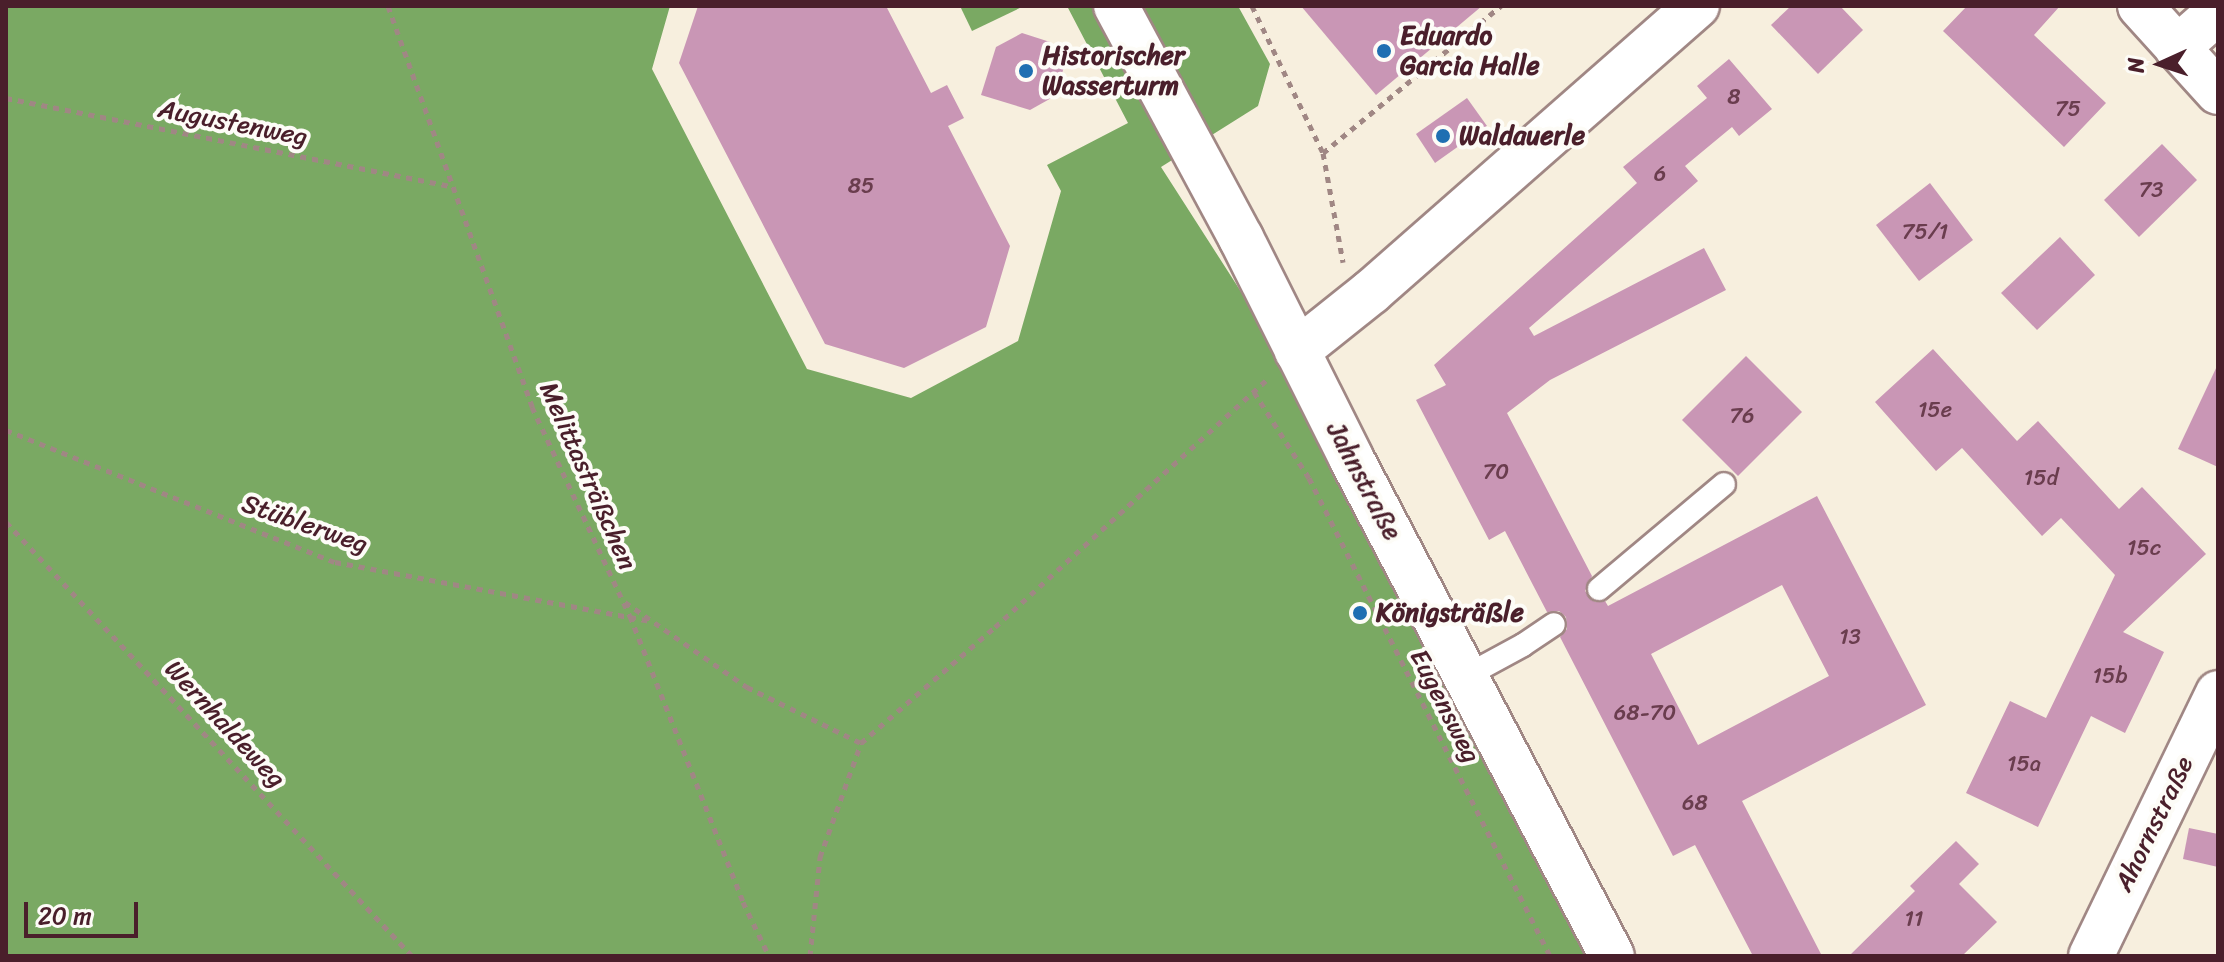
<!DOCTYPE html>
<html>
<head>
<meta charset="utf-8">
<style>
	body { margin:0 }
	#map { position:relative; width:2224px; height:962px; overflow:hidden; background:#f7efde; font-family:Sriracha,sans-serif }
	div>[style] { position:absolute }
	.forest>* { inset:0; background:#7aa963 }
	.building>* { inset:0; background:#c996b5 }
	.path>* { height:5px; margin-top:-2.5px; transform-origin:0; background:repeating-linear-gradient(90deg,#a08784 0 6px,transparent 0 12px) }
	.roads { filter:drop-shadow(2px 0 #a08784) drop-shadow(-2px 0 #a08784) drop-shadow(0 2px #a08784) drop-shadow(0 -2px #a08784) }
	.lane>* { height:22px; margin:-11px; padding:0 11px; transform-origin:11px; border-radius:11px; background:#fff }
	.street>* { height:44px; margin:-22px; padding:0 22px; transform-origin:22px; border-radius:22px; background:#fff }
	.secondary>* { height:44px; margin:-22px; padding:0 22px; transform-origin:22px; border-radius:22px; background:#fff }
	.dots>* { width:22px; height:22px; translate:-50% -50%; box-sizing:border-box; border:4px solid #fdfcf7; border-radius:50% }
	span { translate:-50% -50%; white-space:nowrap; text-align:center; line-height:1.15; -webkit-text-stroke:8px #fdfcf7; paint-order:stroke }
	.number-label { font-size:22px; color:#6a3d4e }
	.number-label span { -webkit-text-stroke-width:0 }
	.poi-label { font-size:26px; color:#4a1f2b; font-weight:700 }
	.left { translate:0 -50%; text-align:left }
	.street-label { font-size:26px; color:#4a1f2b }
	.frame { position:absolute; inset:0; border:8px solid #4a1f2b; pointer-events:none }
	.north { position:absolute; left:2120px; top:24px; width:80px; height:80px; -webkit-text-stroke:6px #fdfcf7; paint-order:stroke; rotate:267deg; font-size:22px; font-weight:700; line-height:32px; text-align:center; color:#4a1f2b }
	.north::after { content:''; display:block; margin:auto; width:28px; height:36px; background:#4a1f2b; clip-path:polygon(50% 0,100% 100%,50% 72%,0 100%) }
	.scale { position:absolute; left:24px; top:902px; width:114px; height:36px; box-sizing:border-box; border:4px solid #4a1f2b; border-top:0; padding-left:10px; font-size:24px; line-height:28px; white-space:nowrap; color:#4a1f2b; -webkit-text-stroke:6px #fdfcf7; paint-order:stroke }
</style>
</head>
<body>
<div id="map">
	<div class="forest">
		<div style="clip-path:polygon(6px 6px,670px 6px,652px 69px,807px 369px,911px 398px,1018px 341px,1061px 191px,1047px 165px,1128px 123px,1067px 6px,1238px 6px,1270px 64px,1258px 106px,1161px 167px,1297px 379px,1592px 956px,6px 956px)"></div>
		<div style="clip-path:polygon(960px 6px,1024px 6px,972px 31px)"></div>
	</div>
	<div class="building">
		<div style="clip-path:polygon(698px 6px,886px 6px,931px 93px,947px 85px,964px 118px,948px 126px,1010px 246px,986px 327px,904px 368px,825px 344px,679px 63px)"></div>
		<div style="clip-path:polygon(1301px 6px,1482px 6px,1376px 95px)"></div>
		<div style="clip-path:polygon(1791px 6px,1840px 6px,1863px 30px,1818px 74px,1771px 25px)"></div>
		<div style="clip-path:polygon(1967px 6px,2060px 6px,2034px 35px,2106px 103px,2064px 147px,1943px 31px)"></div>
		<div style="clip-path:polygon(1022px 33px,1050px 42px,1064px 67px,1055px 96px,1030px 110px,981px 95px,996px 47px)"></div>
		<div style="clip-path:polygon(evenodd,1729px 59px,1772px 109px,1739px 136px,1732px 127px,1685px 166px,1698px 181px,1529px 328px,1534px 336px,1704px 248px,1726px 290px,1550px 380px,1507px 413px,1592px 576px,1585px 591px,1595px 602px,1605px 601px,1608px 606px,1817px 496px,1926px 705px,1742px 801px,1822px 956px,1753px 956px,1695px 845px,1673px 856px,1560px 637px,1567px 629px,1566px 617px,1559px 611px,1547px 612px,1505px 531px,1489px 540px,1416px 400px,1446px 385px,1434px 365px,1637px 183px,1623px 167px,1707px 98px,1697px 86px,1729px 59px,1782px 585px,1829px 676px,1698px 745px,1651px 654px,1782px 585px)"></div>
		<div style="clip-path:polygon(1467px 98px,1487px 126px,1435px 163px,1416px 134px)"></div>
		<div style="clip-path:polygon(2162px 144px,2197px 180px,2139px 237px,2104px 200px)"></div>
		<div style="clip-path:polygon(1930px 183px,1973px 240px,1919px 281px,1876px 225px)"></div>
		<div style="clip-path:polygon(2060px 237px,2095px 275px,2037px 330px,2001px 293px)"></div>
		<div style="clip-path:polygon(1933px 349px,2017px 441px,2038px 421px,2119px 509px,2142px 487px,2206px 554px,2123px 632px,2164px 652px,2125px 733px,2091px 716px,2038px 827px,1966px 793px,2010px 701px,2046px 718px,2115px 575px,2061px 518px,2042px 536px,1962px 448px,1936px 471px,1875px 402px)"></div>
		<div style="clip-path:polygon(1746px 356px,1802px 412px,1738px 476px,1682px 420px)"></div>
		<div style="clip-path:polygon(2218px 364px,2218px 467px,2178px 449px)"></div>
		<div style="clip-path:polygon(2189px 828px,2218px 834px,2218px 867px,2183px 859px)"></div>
		<div style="clip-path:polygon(1956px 841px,1979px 864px,1959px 884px,1997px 922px,1962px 956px,1849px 956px,1915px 891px,1910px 886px)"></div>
	</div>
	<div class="path">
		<div style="left:388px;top:6px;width:426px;rotate:70.2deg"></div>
		<div style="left:532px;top:407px;width:231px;rotate:64.9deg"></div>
		<div style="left:630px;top:616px;width:308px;rotate:68.4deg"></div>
		<div style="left:743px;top:902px;width:60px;rotate:64.3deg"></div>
		<div style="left:1252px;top:6px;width:163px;rotate:64.2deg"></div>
		<div style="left:1323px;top:153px;width:111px;rotate:79.6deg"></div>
		<div style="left:6px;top:98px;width:454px;rotate:11.2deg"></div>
		<div style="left:1323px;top:153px;width:231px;rotate:-39.6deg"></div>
		<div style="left:1254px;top:392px;width:102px;rotate:57.4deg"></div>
		<div style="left:1309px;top:478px;width:535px;rotate:63.24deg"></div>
		<div style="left:6px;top:430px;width:354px;rotate:21.9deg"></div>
		<div style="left:335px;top:562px;width:321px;rotate:10.6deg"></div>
		<div style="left:6px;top:522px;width:594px;rotate:46.91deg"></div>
		<div style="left:625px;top:602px;width:149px;rotate:34.9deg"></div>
		<div style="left:747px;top:687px;width:127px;rotate:26.2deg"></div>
		<div style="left:810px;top:956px;width:100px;rotate:-84.2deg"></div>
		<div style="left:820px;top:857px;width:121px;rotate:-70.2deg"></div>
		<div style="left:861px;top:743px;width:177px;rotate:-40.9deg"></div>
		<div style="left:995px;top:627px;width:369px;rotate:-42.3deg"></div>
	</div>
	<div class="roads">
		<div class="lane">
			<div style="left:1599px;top:589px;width:163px;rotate:-40deg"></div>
			<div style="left:1466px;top:676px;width:65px;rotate:-28.5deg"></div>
			<div style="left:1523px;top:645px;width:37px;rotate:-34deg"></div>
		</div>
		<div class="street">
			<div style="left:2140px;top:6px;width:116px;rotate:47.8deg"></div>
			<div style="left:2177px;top:48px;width:55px;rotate:-41.3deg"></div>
			<div style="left:1297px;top:351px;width:95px;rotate:-38.6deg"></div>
			<div style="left:1371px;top:292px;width:434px;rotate:-41.3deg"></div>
			<div style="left:2091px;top:956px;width:292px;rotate:-64.2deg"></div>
		</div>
		<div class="secondary">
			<div style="left:1116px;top:6px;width:264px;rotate:61.7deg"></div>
			<div style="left:1241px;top:238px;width:246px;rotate:63.4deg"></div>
			<div style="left:1351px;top:458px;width:562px;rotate:62.34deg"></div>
		</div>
	</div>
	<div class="dots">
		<div style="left:1384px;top:51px;background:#1f6fb2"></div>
		<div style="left:1026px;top:71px;background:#1f6fb2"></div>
		<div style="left:1443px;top:136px;background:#1f6fb2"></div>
		<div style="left:1360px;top:613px;background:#1f6fb2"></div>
	</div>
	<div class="number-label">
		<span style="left:1734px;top:97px">8</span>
		<span style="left:2068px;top:109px">75</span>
		<span style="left:1660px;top:174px">6</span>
		<span style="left:861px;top:186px">85</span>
		<span style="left:2151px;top:190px">73</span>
		<span style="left:1925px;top:232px">75/1</span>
		<span style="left:1935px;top:410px">15e</span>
		<span style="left:1742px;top:416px">76</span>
		<span style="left:1496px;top:472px">70</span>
		<span style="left:2041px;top:478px">15d</span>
		<span style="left:2144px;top:548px">15c</span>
		<span style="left:1850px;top:637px">13</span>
		<span style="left:2110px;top:676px">15b</span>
		<span style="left:1645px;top:713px">68-70</span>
		<span style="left:2024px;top:764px">15a</span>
		<span style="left:1695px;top:803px">68</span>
		<span style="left:1914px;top:919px">11</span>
	</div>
	<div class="poi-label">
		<span class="left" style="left:1400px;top:51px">Eduardo<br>Garcia Halle</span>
		<span class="left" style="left:1042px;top:71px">Historischer<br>Wasserturm</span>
		<span class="left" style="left:1459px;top:136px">Waldauerle</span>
		<span class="left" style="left:1376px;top:613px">Königsträßle</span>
	</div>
	<div class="street-label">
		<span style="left:233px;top:123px;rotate:11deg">Augustenweg</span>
		<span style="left:588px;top:476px;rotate:66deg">Melittasträßchen</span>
		<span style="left:1364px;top:481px;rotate:62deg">Jahnstraße</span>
		<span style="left:305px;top:524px;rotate:19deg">Stüblerweg</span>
		<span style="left:1445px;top:706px;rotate:63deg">Eugensweg</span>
		<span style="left:225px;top:724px;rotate:47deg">Wernhaldeweg</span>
		<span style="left:2154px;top:824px;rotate:-64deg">Ahornstraße</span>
	</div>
	<div class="frame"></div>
	<div class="north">N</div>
	<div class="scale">20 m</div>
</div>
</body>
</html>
